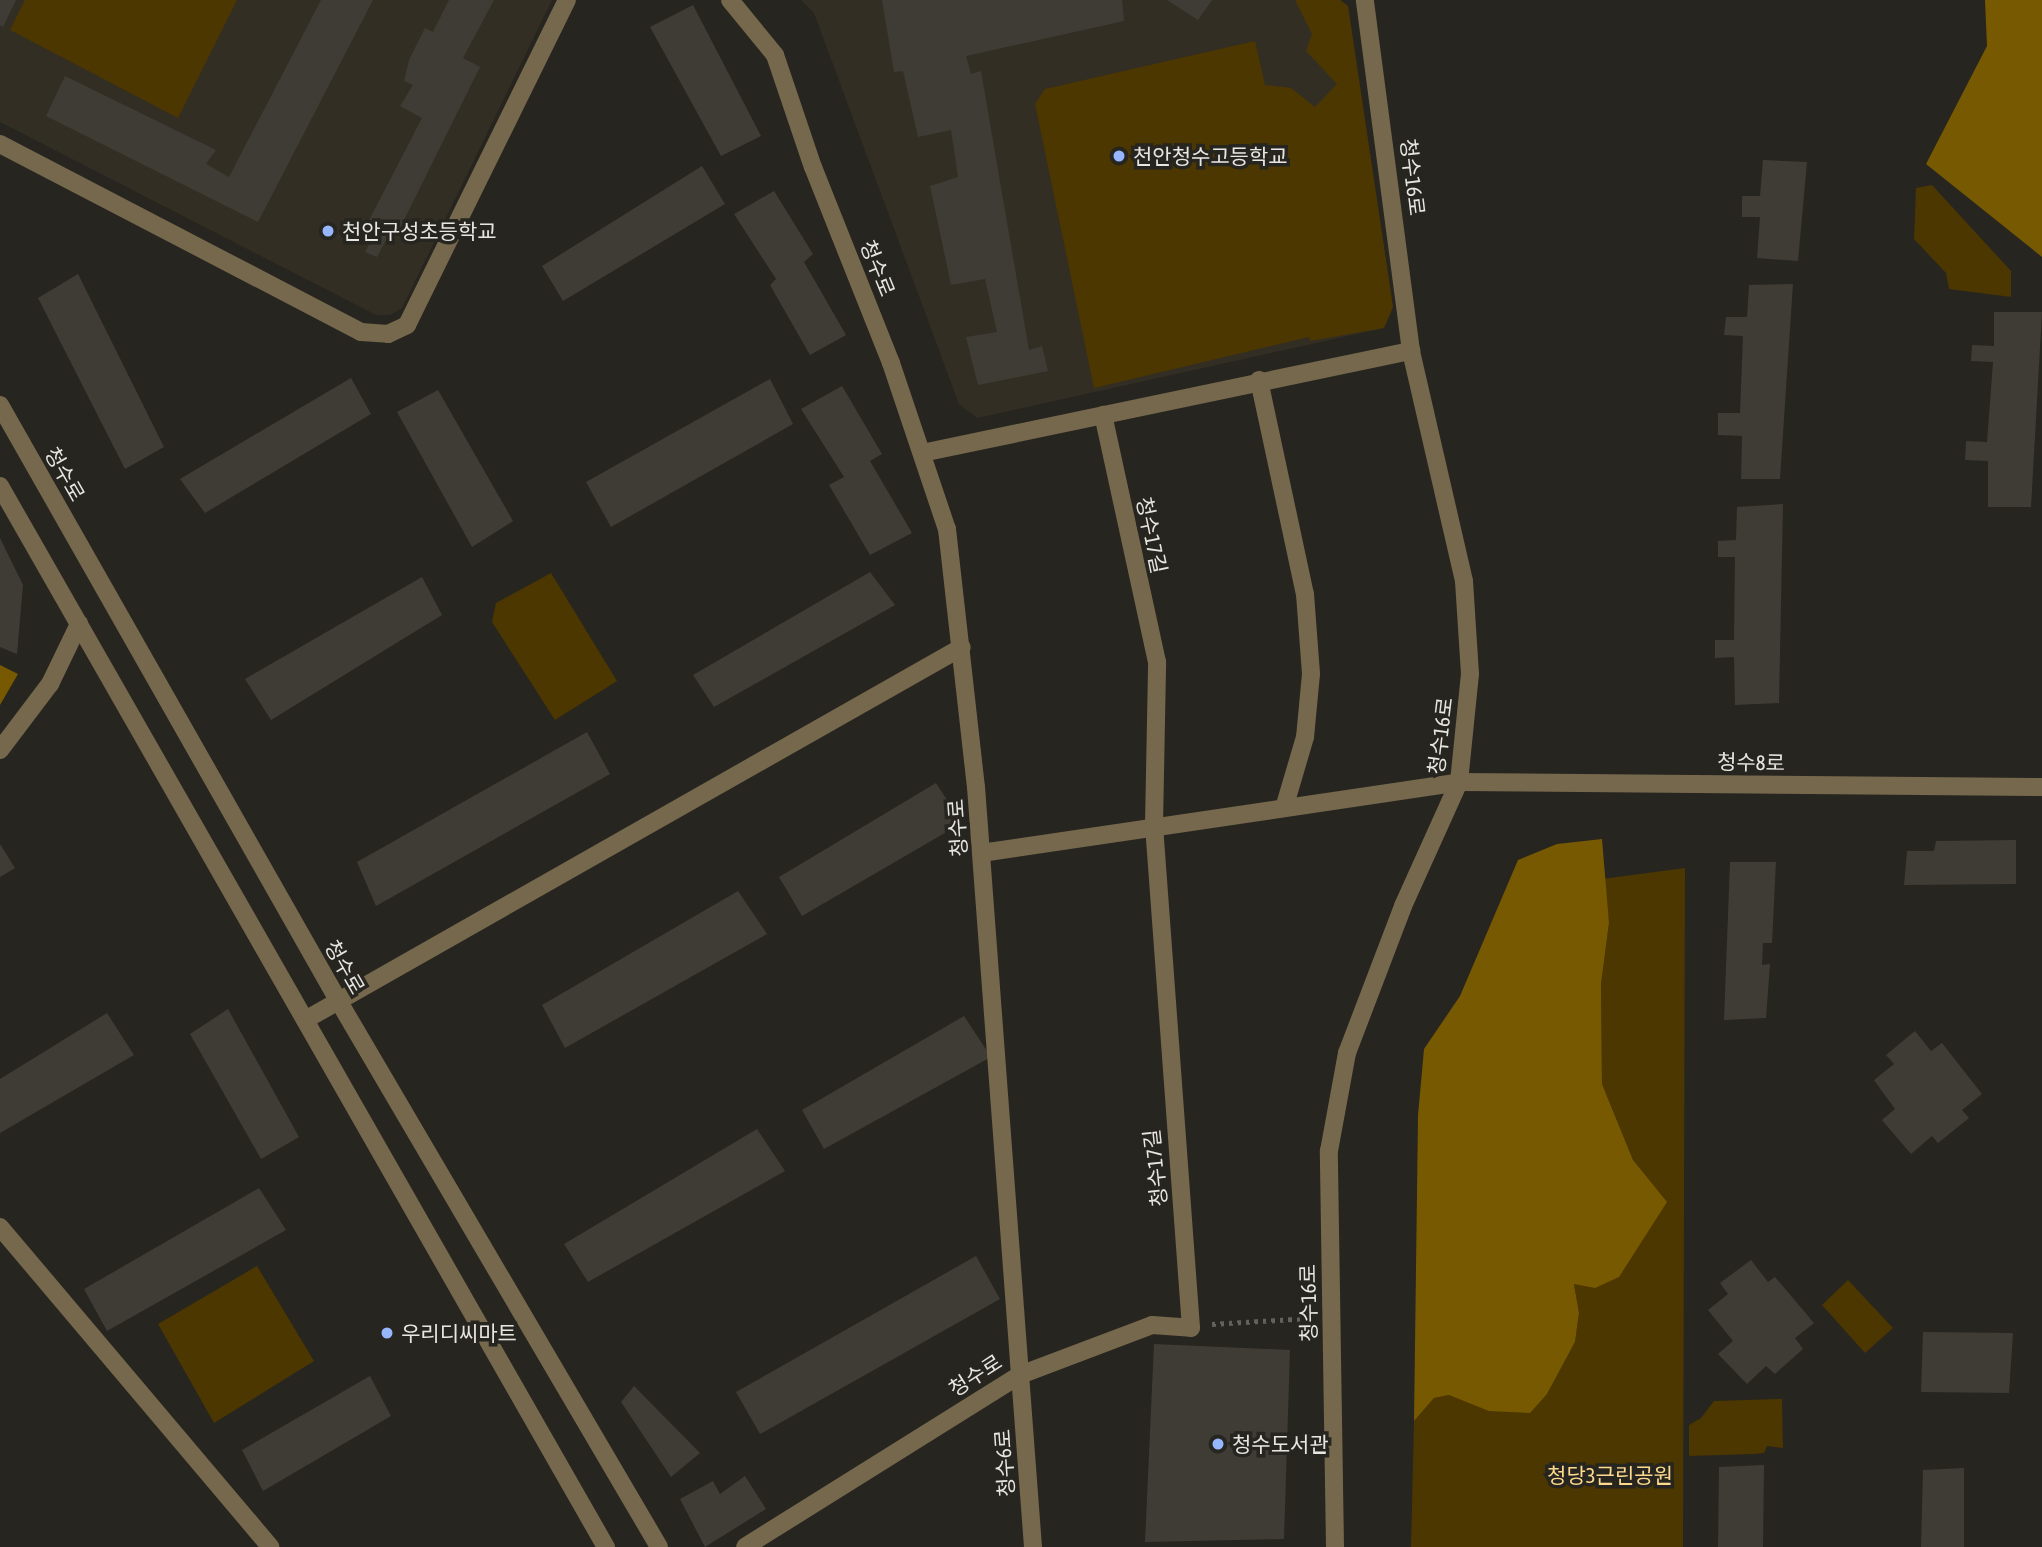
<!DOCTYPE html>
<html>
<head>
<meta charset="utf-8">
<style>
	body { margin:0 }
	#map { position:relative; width:2042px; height:1547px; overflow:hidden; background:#27251f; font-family:"Asap Condensed","Noto Sans KR",sans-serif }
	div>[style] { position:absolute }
	.built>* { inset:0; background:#332e23 }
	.green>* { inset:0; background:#4c3700 }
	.forest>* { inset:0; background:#775901 }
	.building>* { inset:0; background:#3f3c36 }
	.path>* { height:4.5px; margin-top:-2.25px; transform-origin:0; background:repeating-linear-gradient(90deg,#63615c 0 3.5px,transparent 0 8.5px) }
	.minor>* { height:18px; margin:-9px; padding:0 9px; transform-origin:9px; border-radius:9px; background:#76684d }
	.dots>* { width:19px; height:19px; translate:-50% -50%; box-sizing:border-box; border:4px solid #27251f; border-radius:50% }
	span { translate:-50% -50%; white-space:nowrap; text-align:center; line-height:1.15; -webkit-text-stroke:7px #27251f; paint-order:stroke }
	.poi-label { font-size:21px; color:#e7e6e2 }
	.left { translate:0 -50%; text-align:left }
	.street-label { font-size:21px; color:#e7e6e2 }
	.park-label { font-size:21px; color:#fcd98d }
</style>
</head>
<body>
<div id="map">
	<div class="built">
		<div style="clip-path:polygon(0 0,552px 0,402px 308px,390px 315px,376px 315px,0 122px)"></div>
		<div style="clip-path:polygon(801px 0,1340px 0,1348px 6px,1393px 307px,1384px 328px,977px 418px,959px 404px,814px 13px)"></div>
	</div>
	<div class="green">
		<div style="clip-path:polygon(25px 0,237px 0,178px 118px,10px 30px)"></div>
		<div style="clip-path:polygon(1295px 0,1340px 0,1348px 6px,1393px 307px,1384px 328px,1310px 341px,1309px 337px,1094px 388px,1035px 104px,1045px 89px,1255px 41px,1265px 85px,1291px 88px,1315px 107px,1337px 84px,1306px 51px,1312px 34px)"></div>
		<div style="clip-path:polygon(1932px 185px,2011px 271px,2011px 297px,1949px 289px,1946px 273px,1914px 239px,1916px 188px)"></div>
		<div style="clip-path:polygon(551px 573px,617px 681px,555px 720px,492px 622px,496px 603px)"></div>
		<div style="clip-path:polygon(1685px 868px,1683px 1547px,1411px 1547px,1414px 1421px,1434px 1398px,1449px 1395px,1468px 1401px,1547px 1394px,1575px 1342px,1579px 1313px,1574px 1283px,1656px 1192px,1633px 1160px,1602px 1084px,1601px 984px,1609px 923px,1602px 879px)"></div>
		<div style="clip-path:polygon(257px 1266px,314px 1361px,214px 1423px,158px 1324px)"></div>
		<div style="clip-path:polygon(1848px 1280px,1893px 1328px,1865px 1353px,1822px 1305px)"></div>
		<div style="clip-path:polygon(1782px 1399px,1783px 1448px,1767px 1446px,1764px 1453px,1754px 1454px,1689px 1456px,1689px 1425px,1701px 1418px,1714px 1401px)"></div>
	</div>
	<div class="forest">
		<div style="clip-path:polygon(1985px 0,2042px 0,2042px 257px,1926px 164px,1987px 46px)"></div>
		<div style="clip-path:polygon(0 665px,18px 674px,0 705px)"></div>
		<div style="clip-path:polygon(1602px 839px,1609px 923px,1601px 984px,1602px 1084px,1633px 1160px,1667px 1202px,1619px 1277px,1595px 1288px,1574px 1284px,1579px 1313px,1575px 1342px,1547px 1394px,1530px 1413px,1489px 1411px,1449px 1395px,1434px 1398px,1414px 1421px,1418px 1115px,1424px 1049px,1460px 996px,1518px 860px,1557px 844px)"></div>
	</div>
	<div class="building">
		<div style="clip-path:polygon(0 0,16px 0,3px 27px,0 25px)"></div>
		<div style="clip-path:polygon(321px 0,373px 0,258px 222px,46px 116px,65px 76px,216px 150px,206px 164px,229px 177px)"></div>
		<div style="clip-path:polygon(449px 0,494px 0,463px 58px,480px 67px,392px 244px,386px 240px,377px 257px,365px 252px,375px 234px,365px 228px,422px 118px,400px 106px,413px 85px,404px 81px,409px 60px,425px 28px,433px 32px)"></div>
		<div style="clip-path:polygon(882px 0,1122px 0,1124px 21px,966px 56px,971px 74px,981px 71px,1029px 350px,1042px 346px,1048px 371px,978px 385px,966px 337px,997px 332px,985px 279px,951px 285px,930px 186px,958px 177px,951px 130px,918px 137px,903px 71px,894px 72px)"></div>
		<div style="clip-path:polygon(1167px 0,1212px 0,1198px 20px)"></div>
		<div style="clip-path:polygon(693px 5px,761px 136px,721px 156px,650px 27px)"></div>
		<div style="clip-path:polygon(1763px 160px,1807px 162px,1798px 261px,1757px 258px,1760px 217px,1742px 217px,1742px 196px,1760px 196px)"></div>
		<div style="clip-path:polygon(702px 166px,725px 204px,563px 301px,542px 266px)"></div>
		<div style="clip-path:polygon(774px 191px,813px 254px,804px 262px,846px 335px,810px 355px,770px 285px,776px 279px,734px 214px)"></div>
		<div style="clip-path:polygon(78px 274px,164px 447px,125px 469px,38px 298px)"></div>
		<div style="clip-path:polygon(1793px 284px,1780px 479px,1741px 479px,1742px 436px,1718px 435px,1718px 413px,1740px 413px,1743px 336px,1724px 335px,1726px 317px,1747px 317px,1749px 285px)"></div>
		<div style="clip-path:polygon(1994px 312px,2042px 312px,2031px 507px,1988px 507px,1988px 461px,1965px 460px,1966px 441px,1987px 442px,1993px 362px,1971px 361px,1972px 345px,1994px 346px)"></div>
		<div style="clip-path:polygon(351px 378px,371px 414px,205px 513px,180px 479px)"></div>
		<div style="clip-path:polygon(770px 379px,793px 424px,611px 527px,586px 482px)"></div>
		<div style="clip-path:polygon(842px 386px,882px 454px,870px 461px,912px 533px,870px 555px,829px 485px,844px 477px,801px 409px)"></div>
		<div style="clip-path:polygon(438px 390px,513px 521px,472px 547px,397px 412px)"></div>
		<div style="clip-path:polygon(1783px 504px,1779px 703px,1735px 705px,1734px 657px,1715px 658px,1715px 640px,1734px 640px,1735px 557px,1718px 557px,1718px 541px,1736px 540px,1737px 507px)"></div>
		<div style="clip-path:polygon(0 538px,23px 585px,17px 654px,0 647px)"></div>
		<div style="clip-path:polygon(870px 572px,895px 605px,714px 707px,693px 675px)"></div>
		<div style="clip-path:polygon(422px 577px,442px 615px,271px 720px,245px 679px)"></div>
		<div style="clip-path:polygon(587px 732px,610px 774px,376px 906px,357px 862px)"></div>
		<div style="clip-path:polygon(936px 783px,962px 823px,802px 916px,779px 877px)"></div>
		<div style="clip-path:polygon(2016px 840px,2016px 884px,1904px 885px,1907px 851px,1934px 851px,1936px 841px)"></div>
		<div style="clip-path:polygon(0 844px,15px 868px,0 877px)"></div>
		<div style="clip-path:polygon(1730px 862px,1776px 862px,1772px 943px,1763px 943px,1762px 965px,1770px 964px,1766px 1018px,1724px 1020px)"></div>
		<div style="clip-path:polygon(738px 891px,767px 934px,565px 1048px,542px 1005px)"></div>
		<div style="clip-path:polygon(228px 1009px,299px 1137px,261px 1159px,190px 1034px)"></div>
		<div style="clip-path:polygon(107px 1013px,134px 1055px,0 1133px,0 1079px)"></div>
		<div style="clip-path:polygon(964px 1016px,991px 1057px,824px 1149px,802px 1110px)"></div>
		<div style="clip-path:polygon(1915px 1031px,1931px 1051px,1942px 1043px,1982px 1094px,1962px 1110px,1969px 1118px,1938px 1143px,1932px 1136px,1911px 1154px,1882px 1120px,1895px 1109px,1874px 1080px,1894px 1064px,1886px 1055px)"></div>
		<div style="clip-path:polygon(757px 1129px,785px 1171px,588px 1282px,564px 1244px)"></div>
		<div style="clip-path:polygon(259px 1188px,286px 1230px,107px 1331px,84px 1289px)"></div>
		<div style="clip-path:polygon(976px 1256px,1000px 1299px,760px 1434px,736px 1392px)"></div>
		<div style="clip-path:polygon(1751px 1260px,1768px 1282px,1775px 1277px,1814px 1323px,1795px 1338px,1803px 1349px,1775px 1374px,1766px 1366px,1747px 1384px,1718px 1354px,1733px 1341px,1708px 1310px,1728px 1294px,1720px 1283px)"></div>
		<div style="clip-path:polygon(1923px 1332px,2013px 1333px,2009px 1393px,1921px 1392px)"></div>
		<div style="clip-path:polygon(1154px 1344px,1290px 1350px,1284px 1539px,1145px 1542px)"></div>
		<div style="clip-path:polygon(370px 1376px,391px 1416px,263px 1491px,242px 1450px)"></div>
		<div style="clip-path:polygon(634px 1386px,700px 1453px,671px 1477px,621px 1402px)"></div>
		<div style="clip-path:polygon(1764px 1465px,1763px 1547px,1718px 1547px,1719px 1467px)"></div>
		<div style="clip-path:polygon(1964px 1468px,1964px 1547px,1921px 1547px,1923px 1470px)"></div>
		<div style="clip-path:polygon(745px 1476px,766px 1509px,705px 1547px,680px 1499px,713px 1481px,720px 1494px)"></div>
	</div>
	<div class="path">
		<div style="left:1212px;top:1324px;width:99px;rotate:-3.5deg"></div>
	</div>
	<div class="minor">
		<div style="left:730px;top:0;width:71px;rotate:50.7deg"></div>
		<div style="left:775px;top:55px;width:118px;rotate:71.3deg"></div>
		<div style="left:813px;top:167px;width:211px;rotate:68.3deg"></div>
		<div style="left:891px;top:363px;width:175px;rotate:71.4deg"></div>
		<div style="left:947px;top:529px;width:260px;rotate:83.6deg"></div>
		<div style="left:976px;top:787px;width:590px;rotate:85.72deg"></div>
		<div style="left:1020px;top:1375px;width:324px;rotate:148deg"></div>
		<div style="left:0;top:144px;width:407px;rotate:27.5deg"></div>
		<div style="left:361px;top:332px;width:27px;rotate:4deg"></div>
		<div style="left:388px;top:334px;width:21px;rotate:-25deg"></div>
		<div style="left:407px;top:325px;width:362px;rotate:-63.8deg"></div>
		<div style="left:1259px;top:380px;width:219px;rotate:77.9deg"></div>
		<div style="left:1305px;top:594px;width:80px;rotate:85.7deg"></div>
		<div style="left:1311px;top:674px;width:63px;rotate:95.4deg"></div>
		<div style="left:1305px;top:737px;width:71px;rotate:106.4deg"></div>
		<div style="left:0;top:405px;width:684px;rotate:60.4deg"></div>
		<div style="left:338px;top:1000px;width:634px;rotate:59.59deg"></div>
		<div style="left:922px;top:453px;width:500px;rotate:-11.8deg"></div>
		<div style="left:0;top:486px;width:1222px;rotate:60.27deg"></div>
		<div style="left:0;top:750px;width:83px;rotate:-52.9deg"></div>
		<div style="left:50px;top:684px;width:67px;rotate:-64.2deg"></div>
		<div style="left:981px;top:853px;width:483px;rotate:-8.4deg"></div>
		<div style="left:1459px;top:782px;width:583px;rotate:0.49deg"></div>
		<div style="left:305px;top:1020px;width:755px;rotate:-29.58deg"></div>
		<div style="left:0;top:1227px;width:419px;rotate:49.8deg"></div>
		<div style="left:1033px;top:1547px;width:172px;rotate:-94.3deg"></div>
		<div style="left:1020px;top:1375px;width:141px;rotate:-20.7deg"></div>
		<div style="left:1152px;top:1325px;width:39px;rotate:4deg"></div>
		<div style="left:1191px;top:1328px;width:504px;rotate:-94.21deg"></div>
		<div style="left:1154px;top:825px;width:163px;rotate:-88.9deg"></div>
		<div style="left:1157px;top:662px;width:253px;rotate:-102.3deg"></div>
		<div style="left:1335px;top:1547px;width:396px;rotate:-90.9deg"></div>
		<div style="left:1329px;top:1151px;width:100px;rotate:-79.6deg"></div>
		<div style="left:1347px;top:1053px;width:157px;rotate:-69.1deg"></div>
		<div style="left:1403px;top:906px;width:136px;rotate:-65.7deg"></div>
		<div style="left:1459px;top:782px;width:109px;rotate:-84.2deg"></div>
		<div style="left:1470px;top:674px;width:93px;rotate:-93.7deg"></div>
		<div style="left:1464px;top:581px;width:236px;rotate:-103deg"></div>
		<div style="left:1411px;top:351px;width:354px;rotate:-97.5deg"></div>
	</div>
	<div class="dots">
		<div style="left:1119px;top:156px;background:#96b6fd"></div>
		<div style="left:328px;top:231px;background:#96b6fd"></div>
		<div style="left:387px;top:1333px;background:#96b6fd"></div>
		<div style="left:1218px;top:1444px;background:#96b6fd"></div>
	</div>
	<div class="poi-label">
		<span class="left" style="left:1133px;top:156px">천안청수고등학교</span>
		<span class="left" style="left:342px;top:231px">천안구성초등학교</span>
		<span class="left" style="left:401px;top:1333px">우리디씨마트</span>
		<span class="left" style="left:1232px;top:1444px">청수도서관</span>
	</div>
	<div class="street-label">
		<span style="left:1413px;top:177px;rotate:83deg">청수16로</span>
		<span style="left:878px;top:268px;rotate:68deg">청수로</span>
		<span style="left:65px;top:474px;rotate:60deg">청수로</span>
		<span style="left:1152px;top:535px;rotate:78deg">청수17길</span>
		<span style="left:1440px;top:736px;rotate:-83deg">청수16로</span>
		<span style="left:1751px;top:762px;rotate:1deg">청수8로</span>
		<span style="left:957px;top:828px;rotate:-94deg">청수로</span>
		<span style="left:345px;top:967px;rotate:60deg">청수로</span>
		<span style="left:1155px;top:1168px;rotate:-96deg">청수17길</span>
		<span style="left:1308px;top:1303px;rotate:-91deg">청수16로</span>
		<span style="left:975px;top:1375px;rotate:-33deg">청수로</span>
		<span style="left:1004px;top:1463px;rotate:-94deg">청수6로</span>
	</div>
	<div class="park-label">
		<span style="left:1610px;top:1475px">청당3근린공원</span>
	</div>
</div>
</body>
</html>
